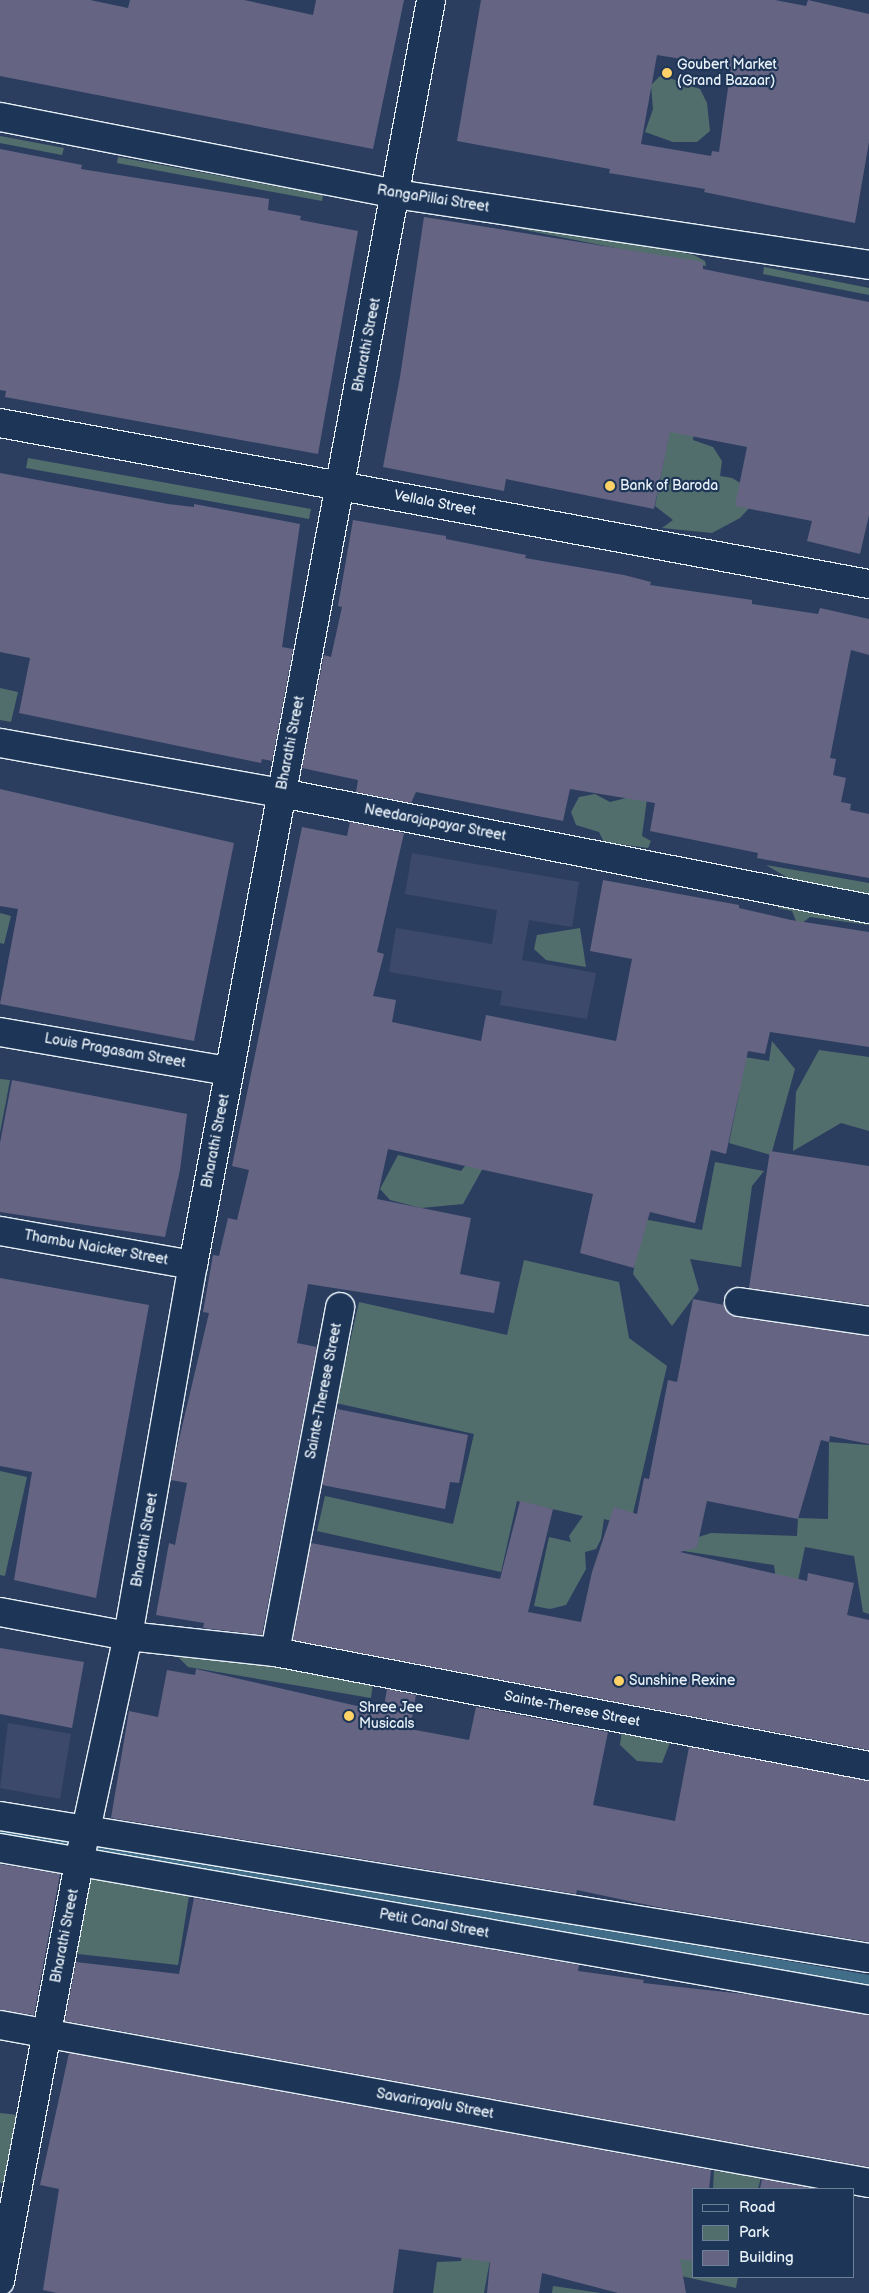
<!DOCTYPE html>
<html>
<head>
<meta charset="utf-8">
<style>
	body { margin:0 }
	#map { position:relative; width:869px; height:2293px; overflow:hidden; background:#2c3e60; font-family:"Balsamiq Sans",sans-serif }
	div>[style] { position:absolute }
	.built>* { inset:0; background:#3d496a }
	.green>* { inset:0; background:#526e6c }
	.stream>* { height:10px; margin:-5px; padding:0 5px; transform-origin:5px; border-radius:5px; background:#426d88 }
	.building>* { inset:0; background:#666483 }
	.roads { filter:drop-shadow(1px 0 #e8f1f8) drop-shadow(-1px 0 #e8f1f8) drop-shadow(0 1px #e8f1f8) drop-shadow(0 -1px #e8f1f8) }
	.minor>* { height:28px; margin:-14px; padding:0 14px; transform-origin:14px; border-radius:14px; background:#1d3557 }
	.tertiary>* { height:28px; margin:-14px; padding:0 14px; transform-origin:14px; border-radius:14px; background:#1d3557 }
	.dots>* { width:14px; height:14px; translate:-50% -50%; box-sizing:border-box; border:2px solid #1d3557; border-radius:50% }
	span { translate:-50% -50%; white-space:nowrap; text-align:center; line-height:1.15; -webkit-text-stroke:4.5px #1d3557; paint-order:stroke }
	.poi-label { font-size:14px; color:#e8f1f8 }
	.left { translate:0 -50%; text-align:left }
	.street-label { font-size:14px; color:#e8f1f8 }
	.legend { position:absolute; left:692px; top:2188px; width:162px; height:90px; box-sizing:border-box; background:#1d3557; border:1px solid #6e8097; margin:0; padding:6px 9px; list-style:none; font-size:15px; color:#e8f1f8 }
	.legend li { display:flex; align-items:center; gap:10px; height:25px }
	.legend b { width:25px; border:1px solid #6e8097 }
</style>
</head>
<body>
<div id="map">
	<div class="built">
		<div style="clip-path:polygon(412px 853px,579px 882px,572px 927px,529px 920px,522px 960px,596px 973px,587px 1019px,500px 1005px,502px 991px,389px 972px,396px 928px,492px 944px,497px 910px,405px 894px)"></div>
		<div style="clip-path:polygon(8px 1723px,71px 1734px,60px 1799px,0 1788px)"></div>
	</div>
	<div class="green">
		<div style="clip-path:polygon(661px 75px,700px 89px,707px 103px,710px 131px,697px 142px,673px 142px,645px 132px,653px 109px,651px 85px)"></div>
		<div style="clip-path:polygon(0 136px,64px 148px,62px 155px,0 143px)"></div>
		<div style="clip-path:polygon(118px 157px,323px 195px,322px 201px,117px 163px)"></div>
		<div style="clip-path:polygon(510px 227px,598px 235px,694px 255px,705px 261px,706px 266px)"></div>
		<div style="clip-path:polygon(764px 267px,869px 288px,869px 295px,763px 274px)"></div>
		<div style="clip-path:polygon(697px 401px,693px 440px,713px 447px,722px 461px,720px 476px,732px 478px,747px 487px,753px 504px,740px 518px,712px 533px,662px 528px,673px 520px,655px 506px,671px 424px)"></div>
		<div style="clip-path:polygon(28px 458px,311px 509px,309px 519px,26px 468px)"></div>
		<div style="clip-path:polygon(0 688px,18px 692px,11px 722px,0 720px)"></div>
		<div style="clip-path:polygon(639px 783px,647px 799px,642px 836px,651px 841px,648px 848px,604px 842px,599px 832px,576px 825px,571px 812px,579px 797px,595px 794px,610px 802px,626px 798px)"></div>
		<div style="clip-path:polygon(766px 865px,869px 883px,869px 894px,788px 878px)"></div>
		<div style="clip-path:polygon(781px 895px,869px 912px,869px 925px,810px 917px,798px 926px,792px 911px,778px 908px)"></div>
		<div style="clip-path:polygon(0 913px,11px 916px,4px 944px,0 943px)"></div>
		<div style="clip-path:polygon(580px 928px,586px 967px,546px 960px,534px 949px,537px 935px)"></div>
		<div style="clip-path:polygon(772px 1041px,795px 1069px,771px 1155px,729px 1143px,739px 1093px,714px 1052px,769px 1061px)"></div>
		<div style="clip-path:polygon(819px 1050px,869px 1057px,869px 1131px,841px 1123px,793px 1151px,796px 1092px)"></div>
		<div style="clip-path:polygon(0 1079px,10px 1080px,0 1133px)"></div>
		<div style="clip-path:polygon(398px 1155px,461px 1171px,474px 1155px,483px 1168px,463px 1204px,421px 1208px,390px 1200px,380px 1189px)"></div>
		<div style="clip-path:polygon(715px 1162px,764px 1171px,752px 1186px,741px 1267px,690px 1259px,699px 1290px,672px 1326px,633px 1274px,643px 1219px,702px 1230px)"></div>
		<div style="clip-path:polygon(524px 1260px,619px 1282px,629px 1338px,667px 1366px,630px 1526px,604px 1519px,601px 1539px,596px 1549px,585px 1552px,586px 1569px,566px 1605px,550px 1609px,534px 1606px,549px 1537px,571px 1542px,569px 1536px,583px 1516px,517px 1501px,501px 1572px,317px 1531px,325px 1496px,453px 1524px,474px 1434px,336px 1403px,359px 1302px,507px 1335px)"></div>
		<div style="clip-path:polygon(829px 1442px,869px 1445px,869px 1614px,863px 1612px,854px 1556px,805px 1547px,795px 1595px,778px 1597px,774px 1565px,664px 1548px,711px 1533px,797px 1536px,798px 1518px,828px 1519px)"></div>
		<div style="clip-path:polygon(0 1471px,27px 1477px,5px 1576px,0 1575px)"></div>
		<div style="clip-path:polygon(168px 1647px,373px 1682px,371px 1698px,188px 1667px)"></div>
		<div style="clip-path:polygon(622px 1730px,673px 1735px,662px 1763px,637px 1761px,620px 1745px)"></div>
		<div style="clip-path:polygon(86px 1869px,190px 1889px,178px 1965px,69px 1953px)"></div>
		<div style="clip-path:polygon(0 2113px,27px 2116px,14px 2183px,0 2183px)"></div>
		<div style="clip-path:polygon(714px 2171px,761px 2177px,758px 2189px,713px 2189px)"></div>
		<div style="clip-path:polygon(466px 2239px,493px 2243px,484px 2293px,433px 2293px,437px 2262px,461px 2261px)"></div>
		<div style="clip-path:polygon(668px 2247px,693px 2250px,693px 2277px,738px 2277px,736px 2288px,667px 2273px)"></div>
		<div style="clip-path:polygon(553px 2286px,601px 2293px,552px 2293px)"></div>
	</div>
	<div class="stream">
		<div style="left:0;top:1831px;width:882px;rotate:9.73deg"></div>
	</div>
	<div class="building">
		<div style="clip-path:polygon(0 0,90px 0,128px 8px,130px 0,244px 0,313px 15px,316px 0,404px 0,373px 149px,0 76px)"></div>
		<div style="clip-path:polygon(evenodd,481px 0,775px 0,806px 6px,808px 0,869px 14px,869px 142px,855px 223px,704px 192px,705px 189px,609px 173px,610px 169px,457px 141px,481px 0,657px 55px,731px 67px,719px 152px,712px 151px,711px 156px,641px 144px,657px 55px)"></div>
		<div style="clip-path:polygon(0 149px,82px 165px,81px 169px,269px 199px,268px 210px,301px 216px,300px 220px,358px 231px,318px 454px,5px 397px,6px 391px,0 390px)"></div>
		<div style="clip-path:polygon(424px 217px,703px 262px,703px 269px,869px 302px,869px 515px,860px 554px,807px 541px,812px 521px,735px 506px,747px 447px,670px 432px,654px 509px,506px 479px,504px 491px,383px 467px,400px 377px)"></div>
		<div style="clip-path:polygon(0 473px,168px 504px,194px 507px,194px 504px,300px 524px,282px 647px,293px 649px,272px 761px,262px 759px,261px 763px,19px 713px,30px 658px,0 652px)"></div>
		<div style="clip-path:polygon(353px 520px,446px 536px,446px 539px,526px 555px,525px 558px,624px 575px,651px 582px,650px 585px,752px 600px,752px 604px,818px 614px,820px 608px,869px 619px,869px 655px,851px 650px,830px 758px,836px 759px,833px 775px,846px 778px,841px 802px,851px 804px,850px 810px,869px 814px,869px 878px,757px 858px,758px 853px,650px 831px,655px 803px,570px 789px,563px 821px,416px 792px,411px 803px,356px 792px,358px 780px,302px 768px,324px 655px,331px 657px,342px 607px,338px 606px)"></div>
		<div style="clip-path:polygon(0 789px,234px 843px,194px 1041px,0 1004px,18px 909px,0 906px)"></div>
		<div style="clip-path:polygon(350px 822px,404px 833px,377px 952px,384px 954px,373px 996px,396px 1000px,392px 1022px,481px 1041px,486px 1015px,616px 1041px,632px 959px,590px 951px,603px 880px,739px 905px,739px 908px,791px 920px,869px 932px,869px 1047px,770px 1032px,765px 1054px,748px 1051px,726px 1154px,711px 1150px,695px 1223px,650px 1212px,634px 1268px,580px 1253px,593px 1194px,388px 1149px,377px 1199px,471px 1218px,460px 1274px,500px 1282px,494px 1313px,308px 1284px,297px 1343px,317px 1347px,262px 1635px,203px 1628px,204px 1623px,156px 1615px,169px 1543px,175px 1545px,187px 1483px,171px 1480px,176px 1452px,209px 1313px,203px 1312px,213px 1255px,219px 1256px,228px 1218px,237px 1220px,249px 1170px,232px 1166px,302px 827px,347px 836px)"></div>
		<div style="clip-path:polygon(12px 1080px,187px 1114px,180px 1170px,165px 1237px,0 1212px,0 1143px)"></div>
		<div style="clip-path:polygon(770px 1151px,869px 1166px,869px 1305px,749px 1288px)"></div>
		<div style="clip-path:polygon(0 1278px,149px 1305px,96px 1598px,14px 1580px,32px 1472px,0 1466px)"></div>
		<div style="clip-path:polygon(693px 1299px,724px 1305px,729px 1314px,737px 1317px,869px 1336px,869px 1444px,830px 1436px,829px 1442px,821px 1440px,798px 1519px,707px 1501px,697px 1547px,680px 1552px,807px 1581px,808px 1573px,854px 1583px,847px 1615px,869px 1620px,869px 1750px,293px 1640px,311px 1543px,500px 1579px,520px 1501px,553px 1509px,528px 1612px,581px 1622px,592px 1572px,614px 1507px,637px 1514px,644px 1478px,649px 1479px,668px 1380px,677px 1382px)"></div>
		<div style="clip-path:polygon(337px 1409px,468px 1435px,459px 1483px,450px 1482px,445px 1509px,322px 1485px)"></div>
		<div style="clip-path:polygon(0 1648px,84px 1662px,72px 1728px,0 1714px)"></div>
		<div style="clip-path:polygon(196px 1669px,383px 1712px,387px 1689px,416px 1695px,410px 1729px,469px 1740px,476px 1707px,608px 1732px,593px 1805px,675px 1821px,689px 1747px,869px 1781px,869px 1942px,662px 1908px,577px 1890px,576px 1894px,111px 1818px,129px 1711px,158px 1717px,167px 1670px,195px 1675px)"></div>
		<div style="clip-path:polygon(0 1864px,60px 1874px,34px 2015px,0 2010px)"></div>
		<div style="clip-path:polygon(194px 1898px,579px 1965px,578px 1971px,644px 1980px,643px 1983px,744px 1994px,869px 2015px,869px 2167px,65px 2021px,76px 1962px,179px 1974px)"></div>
		<div style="clip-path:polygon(69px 2053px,711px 2170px,709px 2189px,693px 2189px,693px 2261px,680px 2259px,686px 2293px,618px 2293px,542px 2273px,539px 2293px,487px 2293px,490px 2262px,399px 2249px,393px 2293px,57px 2293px,43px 2290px,59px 2189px,40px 2185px)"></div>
		<div style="clip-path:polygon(762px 2179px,816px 2189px,760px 2189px)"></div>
	</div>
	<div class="roads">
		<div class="minor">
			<div style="left:0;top:117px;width:402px;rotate:11deg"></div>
			<div style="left:395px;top:194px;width:479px;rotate:8.5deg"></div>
			<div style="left:0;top:423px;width:884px;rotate:10.5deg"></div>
			<div style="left:0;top:1032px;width:232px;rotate:9.7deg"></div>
			<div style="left:0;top:1231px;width:196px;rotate:10deg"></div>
			<div style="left:739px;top:1302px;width:131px;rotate:8.3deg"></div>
			<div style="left:0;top:1612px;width:130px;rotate:10.6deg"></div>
			<div style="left:128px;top:1636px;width:148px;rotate:6.2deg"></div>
			<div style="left:275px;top:1652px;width:605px;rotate:10.86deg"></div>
			<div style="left:275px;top:1652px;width:351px;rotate:-79.3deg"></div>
			<div style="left:0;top:1816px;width:881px;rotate:9.28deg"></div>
			<div style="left:0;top:1848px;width:882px;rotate:9.92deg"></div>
			<div style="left:0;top:2025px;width:883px;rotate:10.3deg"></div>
		</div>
		<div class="tertiary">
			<div style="left:0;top:743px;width:286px;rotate:10.1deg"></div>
			<div style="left:282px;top:793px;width:598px;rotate:11.18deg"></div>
			<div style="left:0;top:2281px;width:426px;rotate:-79.3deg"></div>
			<div style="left:79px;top:1862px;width:231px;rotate:-77.8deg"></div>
			<div style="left:128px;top:1636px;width:377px;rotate:-80.1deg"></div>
			<div style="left:193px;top:1265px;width:1287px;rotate:-79.34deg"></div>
		</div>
	</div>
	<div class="dots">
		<div style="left:667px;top:73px;background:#ffd166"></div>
		<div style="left:610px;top:486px;background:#ffd166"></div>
		<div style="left:619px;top:1681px;background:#ffd166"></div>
		<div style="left:349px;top:1716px;background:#ffd166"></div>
	</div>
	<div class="poi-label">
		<span class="left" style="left:677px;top:73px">Goubert Market<br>(Grand Bazaar)</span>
		<span class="left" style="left:620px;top:486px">Bank of Baroda</span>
		<span class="left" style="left:629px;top:1681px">Sunshine Rexine</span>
		<span class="left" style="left:359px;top:1716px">Shree Jee<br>Musicals</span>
	</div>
	<div class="street-label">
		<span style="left:433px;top:199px;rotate:9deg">RangaPillai Street</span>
		<span style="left:367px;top:345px;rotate:-79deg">Bharathi Street</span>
		<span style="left:435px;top:503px;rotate:11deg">Vellala Street</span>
		<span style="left:291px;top:743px;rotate:-79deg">Bharathi Street</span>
		<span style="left:435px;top:823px;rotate:11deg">Needarajapayar Street</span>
		<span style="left:115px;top:1051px;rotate:10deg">Louis Pragasam Street</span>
		<span style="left:216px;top:1141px;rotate:-79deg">Bharathi Street</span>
		<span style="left:96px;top:1248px;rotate:10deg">Thambu Naicker Street</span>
		<span style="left:324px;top:1391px;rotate:-79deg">Sainte-Therese Street</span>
		<span style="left:145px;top:1540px;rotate:-80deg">Bharathi Street</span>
		<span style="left:572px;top:1709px;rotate:11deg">Sainte-Therese Street</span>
		<span style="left:434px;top:1924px;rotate:10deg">Petit Canal Street</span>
		<span style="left:65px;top:1936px;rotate:-79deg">Bharathi Street</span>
		<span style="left:435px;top:2104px;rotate:10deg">Savarirayalu Street</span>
	</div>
	<ul class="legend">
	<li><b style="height:6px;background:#1d3557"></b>Road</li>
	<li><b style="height:14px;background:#526e6c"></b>Park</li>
	<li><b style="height:14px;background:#666483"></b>Building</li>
	</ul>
</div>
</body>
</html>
